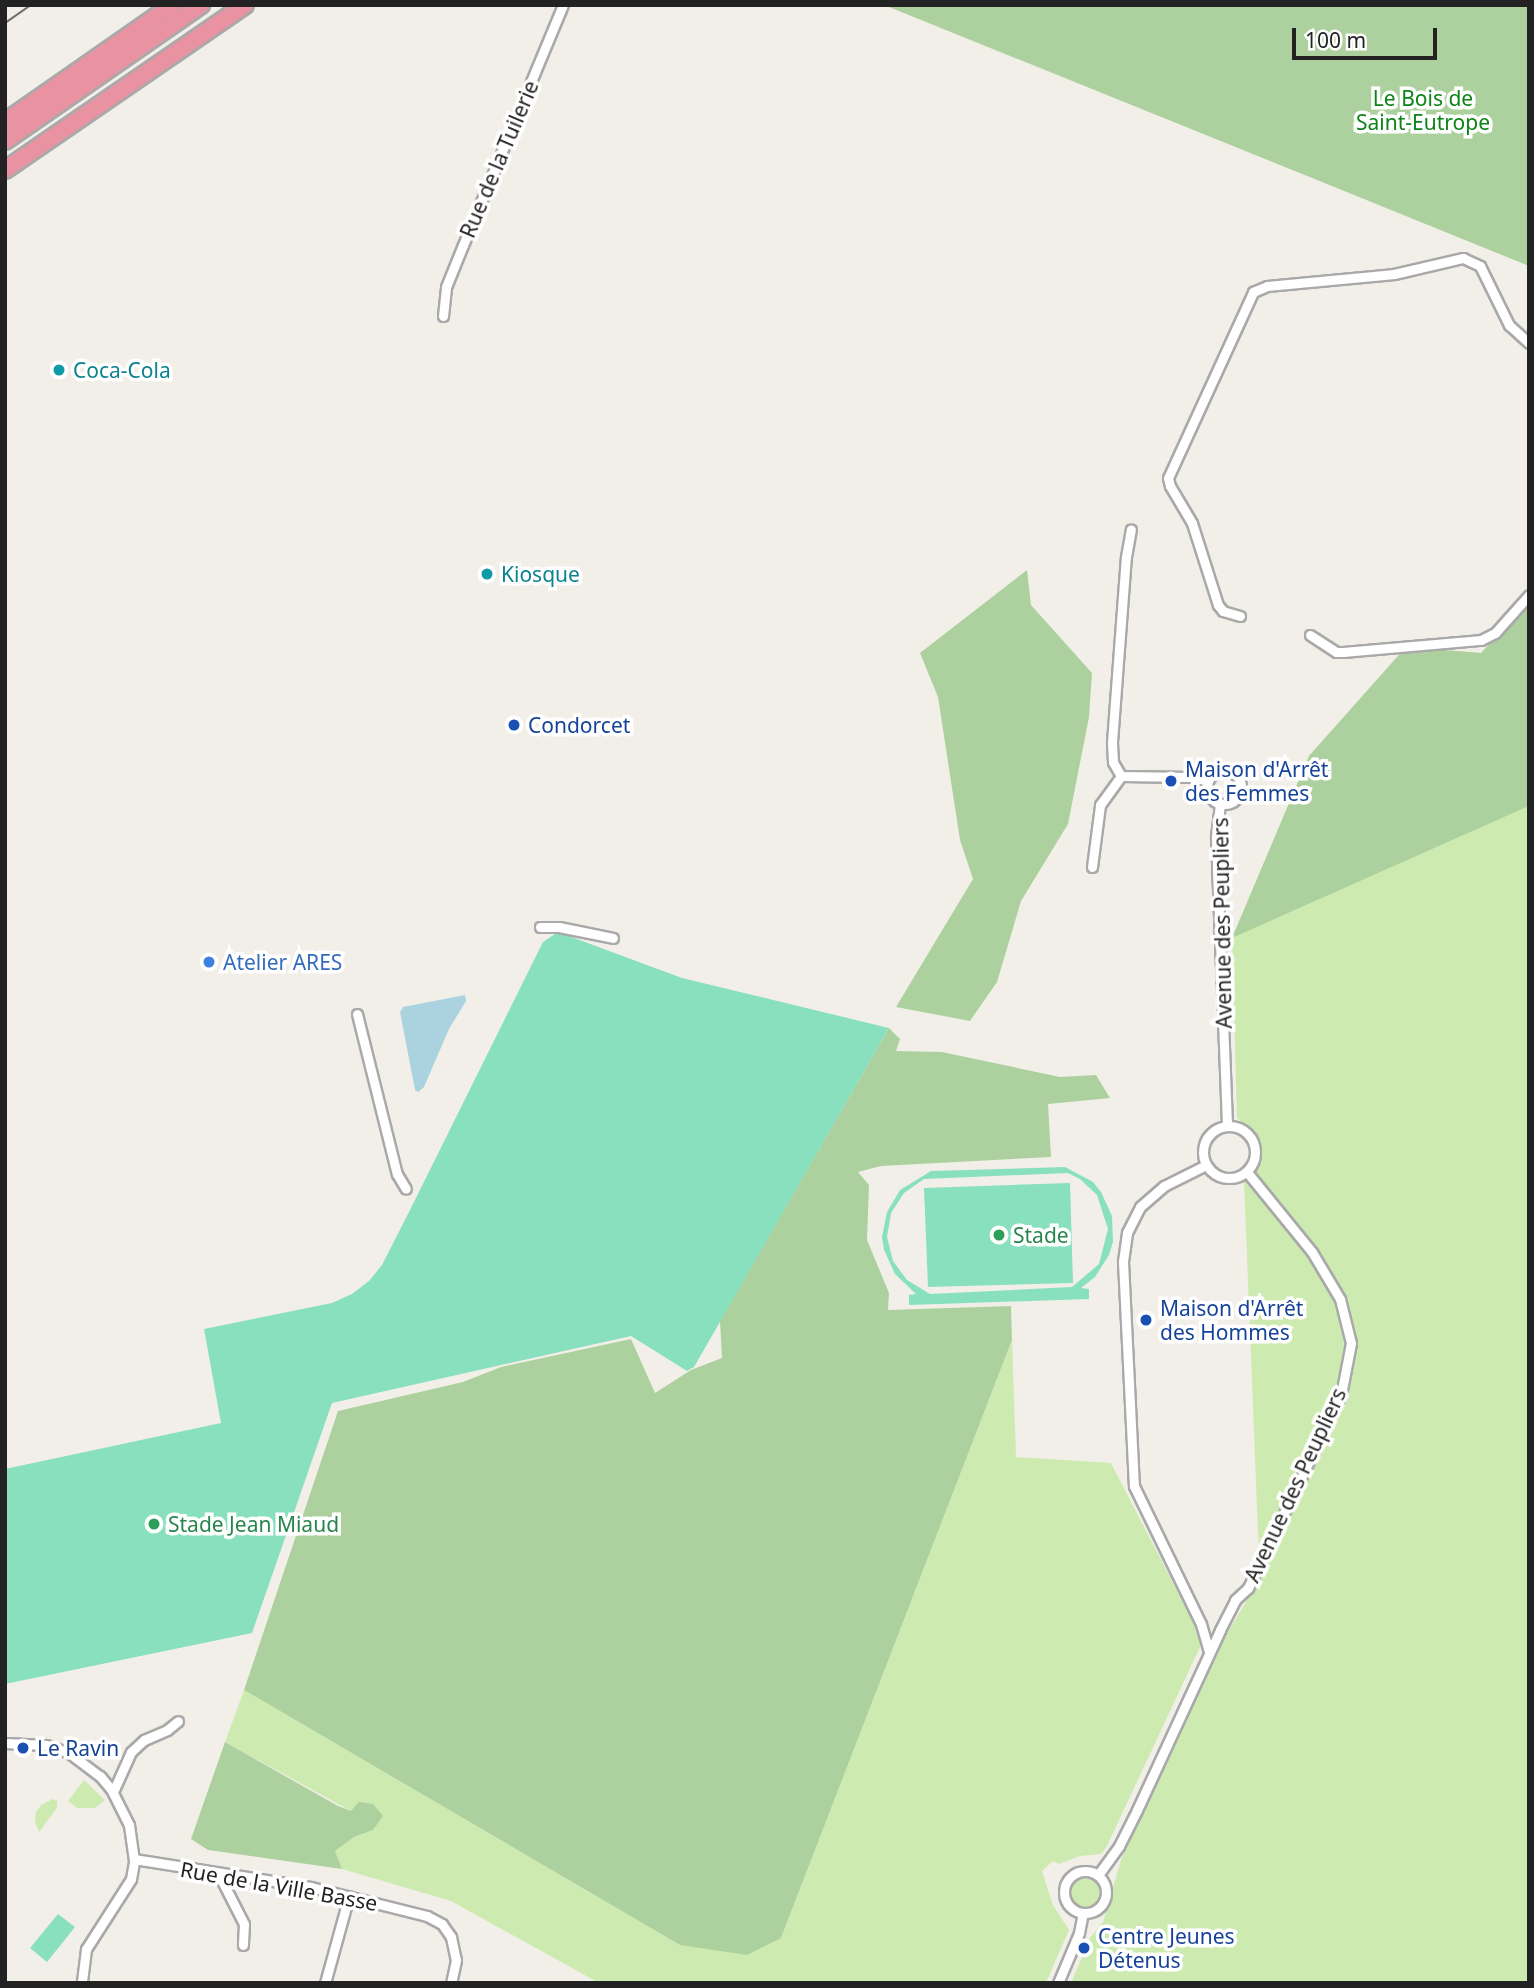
<!DOCTYPE html>
<html>
<head>
<meta charset="utf-8">
<style>
	body { margin:0 }
	#map { position:relative; width:1534px; height:1988px; overflow:hidden; background:#f2efe9; font-family:"Noto Sans",sans-serif }
	div>[style] { position:absolute }
	.grass>* { inset:0; background:#cdebb0 }
	.round { border-radius:50% }
	.forest>* { inset:0; background:#add19e }
	.pitch>* { inset:0; background:#88e0be }
	.water>* { inset:0; background:#aad3df }
	.roads { filter:drop-shadow(2px 0 #a9a9a9) drop-shadow(-2px 0 #a9a9a9) drop-shadow(0 2px #a9a9a9) drop-shadow(0 -2px #a9a9a9) }
	.street>* { height:9px; margin:-4.5px; padding:0 4.5px; transform-origin:4.5px; border-radius:4.5px; background:#fff }
	.street>.ring { margin:-4.5px; padding:0; box-sizing:content-box; background:none; border:9px solid #fff; border-radius:50% }
	.highway>* { height:16px; margin:-8px; padding:0 8px; transform-origin:8px; border-radius:8px; background:#e892a2 }
	.tram>* { height:2px; margin:-1px; padding:0 1px; transform-origin:1px; border-radius:1px; background:#707070 }
	.dots>* { width:19px; height:19px; translate:-50% -50%; box-sizing:border-box; border:4px solid #fff; border-radius:50% }
	span { translate:-50% -50%; white-space:nowrap; text-align:center; line-height:1.15; -webkit-text-stroke:7px #fff; paint-order:stroke }
	.park-label { font-size:21px; color:#0c8416 }
	.street-label { font-size:21px; color:#222 }
	.culture-label { font-size:21px; color:#0d838f }
	.left { translate:0 -50%; text-align:left }
	.transit-label { font-size:21px; color:#164399 }
	.shop-label { font-size:21px; color:#366cbe }
	.leisure-label { font-size:21px; color:#27864d }
	.frame { position:absolute; inset:0; border:7px solid #222; pointer-events:none }
	.scale { position:absolute; left:1292px; top:28px; width:145px; height:32px; box-sizing:border-box; border:4px solid #222; border-top:0; padding-left:9px; font-size:21px; line-height:24px; white-space:nowrap; color:#222; -webkit-text-stroke:5px #fff; paint-order:stroke }
</style>
</head>
<body>
<div id="map">
	<div class="grass">
		<div style="clip-path:polygon(1529px 603px,1529px 1983px,1071px 1983px,1090px 1938px,1103px 1922px,1121px 1860px,1181px 1721px,1211px 1660px,1264px 1572px,1259px 1557px,1244px 1181px,1258px 1163px,1258px 1138px,1237px 1118px,1232px 938px,1309px 756px,1406px 647px,1481px 653px)"></div>
		<div style="clip-path:polygon(1012px 1340px,1016px 1457px,1111px 1463px,1192px 1620px,1201px 1645px,1107px 1846px,1101px 1854px,1080px 1856px,1059px 1864px,1053px 1861px,1042px 1871px,1053px 1905px,1069px 1930px,1046px 1983px,599px 1983px,451px 1901px,342px 1869px,335px 1851px,354px 1837px,373px 1830px,351px 1811px,225px 1742px,244px 1690px,680px 1945px,781px 1938px)"></div>
		<div style="clip-path:polygon(84px 1780px,105px 1800px,95px 1808px,77px 1808px,68px 1801px)"></div>
		<div style="clip-path:polygon(53px 1799px,57px 1801px,57px 1808px,39px 1832px,35px 1822px,36px 1812px,41px 1805px)"></div>
		<div class="round" style="left:1070px;top:1877px;width:30px;height:30px"></div>
	</div>
	<div class="forest">
		<div style="clip-path:polygon(884px 5px,1529px 5px,1529px 266px,1322px 182px)"></div>
		<div style="clip-path:polygon(1027px 570px,1031px 605px,1092px 673px,1089px 717px,1068px 824px,1021px 901px,997px 982px,970px 1021px,896px 1007px,973px 879px,960px 840px,938px 697px,920px 653px)"></div>
		<div style="clip-path:polygon(1529px 603px,1529px 806px,1232px 938px,1309px 756px,1406px 647px,1481px 653px)"></div>
		<div style="clip-path:polygon(889px 1028px,900px 1039px,896px 1051px,942px 1052px,1060px 1077px,1096px 1075px,1110px 1098px,1048px 1104px,1051px 1157px,881px 1166px,858px 1172px,869px 1185px,867px 1240px,889px 1293px,888px 1310px,1011px 1306px,1012px 1340px,781px 1938px,747px 1955px,680px 1945px,244px 1690px,338px 1411px,463px 1382px,501px 1367px,631px 1339px,655px 1393px,691px 1370px,722px 1358px,720px 1321px)"></div>
		<div style="clip-path:polygon(225px 1742px,338px 1806px,351px 1811px,359px 1802px,373px 1804px,383px 1816px,373px 1830px,354px 1837px,335px 1851px,342px 1869px,208px 1850px,191px 1839px)"></div>
	</div>
	<div class="pitch">
		<div style="clip-path:polygon(558px 932px,682px 978px,889px 1028px,694px 1367px,687px 1371px,631px 1336px,332px 1403px,252px 1633px,5px 1684px,5px 1469px,221px 1423px,204px 1329px,332px 1303px,352px 1294px,369px 1281px,382px 1265px,409px 1212px,543px 942px)"></div>
		<div style="clip-path:polygon(evenodd,1065px 1167px,1093px 1182px,1101px 1192px,1112px 1216px,1113px 1242px,1109px 1255px,1095px 1277px,1081px 1288px,1089px 1289px,1089px 1299px,909px 1305px,909px 1295px,916px 1294px,895px 1274px,884px 1250px,882px 1237px,887px 1212px,900px 1190px,931px 1171px,1065px 1167px,1068px 1173px,1080px 1179px,1097px 1195px,1108px 1229px,1099px 1264px,1072px 1287px,930px 1294px,907px 1280px,893px 1261px,887px 1237px,891px 1213px,904px 1193px,924px 1179px,1068px 1173px)"></div>
		<div style="clip-path:polygon(1070px 1183px,1073px 1283px,928px 1287px,924px 1188px)"></div>
		<div style="clip-path:polygon(58px 1914px,75px 1927px,47px 1962px,30px 1948px)"></div>
	</div>
	<div class="water">
		<div style="clip-path:polygon(465px 995px,466px 1001px,449px 1029px,424px 1087px,418px 1092px,415px 1090px,400px 1012px,403px 1007px)"></div>
	</div>
	<div class="roads">
		<div class="street">
			<div style="left:443px;top:316px;width:29px;rotate:-84deg"></div>
			<div style="left:446px;top:287px;width:45px;rotate:-68deg"></div>
			<div style="left:463px;top:245px;width:260px;rotate:-67.4deg"></div>
			<div style="left:1240px;top:616px;width:18px;rotate:-164deg"></div>
			<div style="left:1223px;top:611px;width:8px;rotate:-130deg"></div>
			<div style="left:1218px;top:605px;width:86px;rotate:-107.6deg"></div>
			<div style="left:1192px;top:523px;width:43px;rotate:-120.7deg"></div>
			<div style="left:1170px;top:486px;width:8px;rotate:-104deg"></div>
			<div style="left:1168px;top:478px;width:205px;rotate:-65.4deg"></div>
			<div style="left:1253px;top:292px;width:15px;rotate:-23deg"></div>
			<div style="left:1267px;top:286px;width:128px;rotate:-5.4deg"></div>
			<div style="left:1394px;top:274px;width:71px;rotate:-13.1deg"></div>
			<div style="left:1463px;top:258px;width:19px;rotate:25deg"></div>
			<div style="left:1480px;top:266px;width:66px;rotate:63.8deg"></div>
			<div style="left:1509px;top:325px;width:27px;rotate:42deg"></div>
			<div style="left:1310px;top:635px;width:31px;rotate:33deg"></div>
			<div style="left:1336px;top:652px;width:7px"></div>
			<div style="left:1343px;top:652px;width:139px;rotate:-5deg"></div>
			<div style="left:1481px;top:640px;width:16px;rotate:-27deg"></div>
			<div style="left:1495px;top:633px;width:51px;rotate:-48.2deg"></div>
			<div class="ring" style="left:1207px;top:770px;width:25px;height:25px"></div>
			<div style="left:1121px;top:776px;width:16px;rotate:-120deg"></div>
			<div style="left:1113px;top:762px;width:20px;rotate:-93deg"></div>
			<div style="left:1112px;top:742px;width:186px;rotate:-85.7deg"></div>
			<div style="left:1126px;top:557px;width:28px;rotate:-80deg"></div>
			<div style="left:1121px;top:776px;width:71px;rotate:0.8deg"></div>
			<div style="left:1192px;top:777px;width:16px;rotate:14deg"></div>
			<div style="left:1220px;top:804px;width:34px;rotate:97deg"></div>
			<div style="left:1216px;top:838px;width:288px;rotate:87.8deg"></div>
			<div style="left:1092px;top:867px;width:63px;rotate:-82.6deg"></div>
			<div style="left:1100px;top:805px;width:36px;rotate:-54deg"></div>
			<div style="left:540px;top:927px;width:19px"></div>
			<div style="left:559px;top:927px;width:55px;rotate:11.5deg"></div>
			<div style="left:357px;top:1014px;width:165px;rotate:76deg"></div>
			<div style="left:397px;top:1174px;width:17px;rotate:59deg"></div>
			<div class="ring" style="left:1203px;top:1126px;width:43px;height:43px"></div>
			<div style="left:1206px;top:1165px;width:47px;rotate:153.4deg"></div>
			<div style="left:1164px;top:1186px;width:32px;rotate:139deg"></div>
			<div style="left:1140px;top:1207px;width:29px;rotate:117deg"></div>
			<div style="left:1127px;top:1233px;width:29px;rotate:98deg"></div>
			<div style="left:1123px;top:1262px;width:224px;rotate:87.2deg"></div>
			<div style="left:1134px;top:1486px;width:153px;rotate:64.1deg"></div>
			<div style="left:1201px;top:1624px;width:29px;rotate:74deg"></div>
			<div style="left:5px;top:1743px;width:41px;rotate:2.8deg"></div>
			<div style="left:46px;top:1745px;width:24px;rotate:19deg"></div>
			<div style="left:69px;top:1753px;width:39px;rotate:37deg"></div>
			<div style="left:100px;top:1776px;width:17px;rotate:50deg"></div>
			<div style="left:111px;top:1789px;width:40px;rotate:63.4deg"></div>
			<div style="left:129px;top:1825px;width:37px;rotate:82deg"></div>
			<div style="left:134px;top:1862px;width:17px;rotate:100deg"></div>
			<div style="left:131px;top:1879px;width:83px;rotate:122.7deg"></div>
			<div style="left:86px;top:1949px;width:34px;rotate:97deg"></div>
			<div style="left:113px;top:1792px;width:44px;rotate:-65.8deg"></div>
			<div style="left:131px;top:1752px;width:18px;rotate:-43deg"></div>
			<div style="left:144px;top:1740px;width:25px;rotate:-23deg"></div>
			<div style="left:167px;top:1730px;width:14px;rotate:-39deg"></div>
			<div style="left:134px;top:1859px;width:179px;rotate:9deg"></div>
			<div style="left:311px;top:1887px;width:120px;rotate:14deg"></div>
			<div style="left:427px;top:1916px;width:17px;rotate:28deg"></div>
			<div style="left:442px;top:1924px;width:16px;rotate:55deg"></div>
			<div style="left:451px;top:1937px;width:24px;rotate:78deg"></div>
			<div style="left:456px;top:1960px;width:24px;rotate:102deg"></div>
			<div class="ring" style="left:1064px;top:1871px;width:33px;height:33px"></div>
			<div style="left:218px;top:1873px;width:57px;rotate:63deg"></div>
			<div style="left:244px;top:1924px;width:21px;rotate:93deg"></div>
			<div style="left:1098px;top:1875px;width:36px;rotate:-54deg"></div>
			<div style="left:1119px;top:1846px;width:40px;rotate:-63.4deg"></div>
			<div style="left:1137px;top:1810px;width:198px;rotate:-65.2deg"></div>
			<div style="left:1220px;top:1630px;width:34px;rotate:-63deg"></div>
			<div style="left:1235px;top:1600px;width:18px;rotate:-43deg"></div>
			<div style="left:1248px;top:1588px;width:214px;rotate:-64.3deg"></div>
			<div style="left:1341px;top:1395px;width:53px;rotate:-79.1deg"></div>
			<div style="left:1351px;top:1343px;width:45px;rotate:-104deg"></div>
			<div style="left:1340px;top:1299px;width:55px;rotate:-120.8deg"></div>
			<div style="left:1312px;top:1252px;width:103px;rotate:-129.1deg"></div>
			<div style="left:325px;top:1983px;width:90px;rotate:-74.6deg"></div>
			<div style="left:1058px;top:1983px;width:54px;rotate:-67.2deg"></div>
			<div style="left:1079px;top:1933px;width:20px;rotate:-79deg"></div>
		</div>
		<div class="highway">
			<div style="left:5px;top:122px;width:205px;rotate:-34.9deg"></div>
			<div style="left:5px;top:141px;width:239px;rotate:-34.8deg"></div>
			<div style="left:5px;top:170px;width:291px;rotate:-34.5deg"></div>
		</div>
	</div>
	<div class="tram">
		<div style="left:5px;top:23px;width:32px;rotate:-35deg"></div>
	</div>
	<div class="dots">
		<div style="left:59px;top:370px;background:#0f9aa8"></div>
		<div style="left:487px;top:574px;background:#0f9aa8"></div>
		<div style="left:514px;top:725px;background:#1a4fb4"></div>
		<div style="left:1171px;top:781px;background:#1a4fb4"></div>
		<div style="left:209px;top:962px;background:#3f7fe0"></div>
		<div style="left:999px;top:1235px;background:#2e9e5b"></div>
		<div style="left:1146px;top:1320px;background:#1a4fb4"></div>
		<div style="left:154px;top:1524px;background:#2e9e5b"></div>
		<div style="left:23px;top:1748px;background:#1a4fb4"></div>
		<div style="left:1084px;top:1948px;background:#1a4fb4"></div>
	</div>
	<div class="park-label">
		<span style="left:1423px;top:110px">Le Bois de<br>Saint-Eutrope</span>
	</div>
	<div class="street-label">
		<span style="left:499px;top:159px;rotate:-67deg">Rue de la Tuilerie</span>
		<span style="left:1222px;top:923px;rotate:-91deg">Avenue des Peupliers</span>
		<span style="left:1295px;top:1485px;rotate:-65deg">Avenue des Peupliers</span>
		<span style="left:279px;top:1886px;rotate:10deg">Rue de la Ville Basse</span>
	</div>
	<div class="culture-label">
		<span class="left" style="left:73px;top:370px">Coca-Cola</span>
		<span class="left" style="left:501px;top:574px">Kiosque</span>
	</div>
	<div class="transit-label">
		<span class="left" style="left:528px;top:725px">Condorcet</span>
		<span class="left" style="left:1185px;top:781px">Maison d'Arrêt<br>des Femmes</span>
		<span class="left" style="left:1160px;top:1320px">Maison d'Arrêt<br>des Hommes</span>
		<span class="left" style="left:37px;top:1748px">Le Ravin</span>
		<span class="left" style="left:1098px;top:1948px">Centre Jeunes<br>Détenus</span>
	</div>
	<div class="shop-label">
		<span class="left" style="left:223px;top:962px">Atelier ARES</span>
	</div>
	<div class="leisure-label">
		<span class="left" style="left:1013px;top:1235px">Stade</span>
		<span class="left" style="left:168px;top:1524px">Stade Jean Miaud</span>
	</div>
	<div class="frame"></div>
	<div class="scale">100 m</div>
</div>
</body>
</html>
